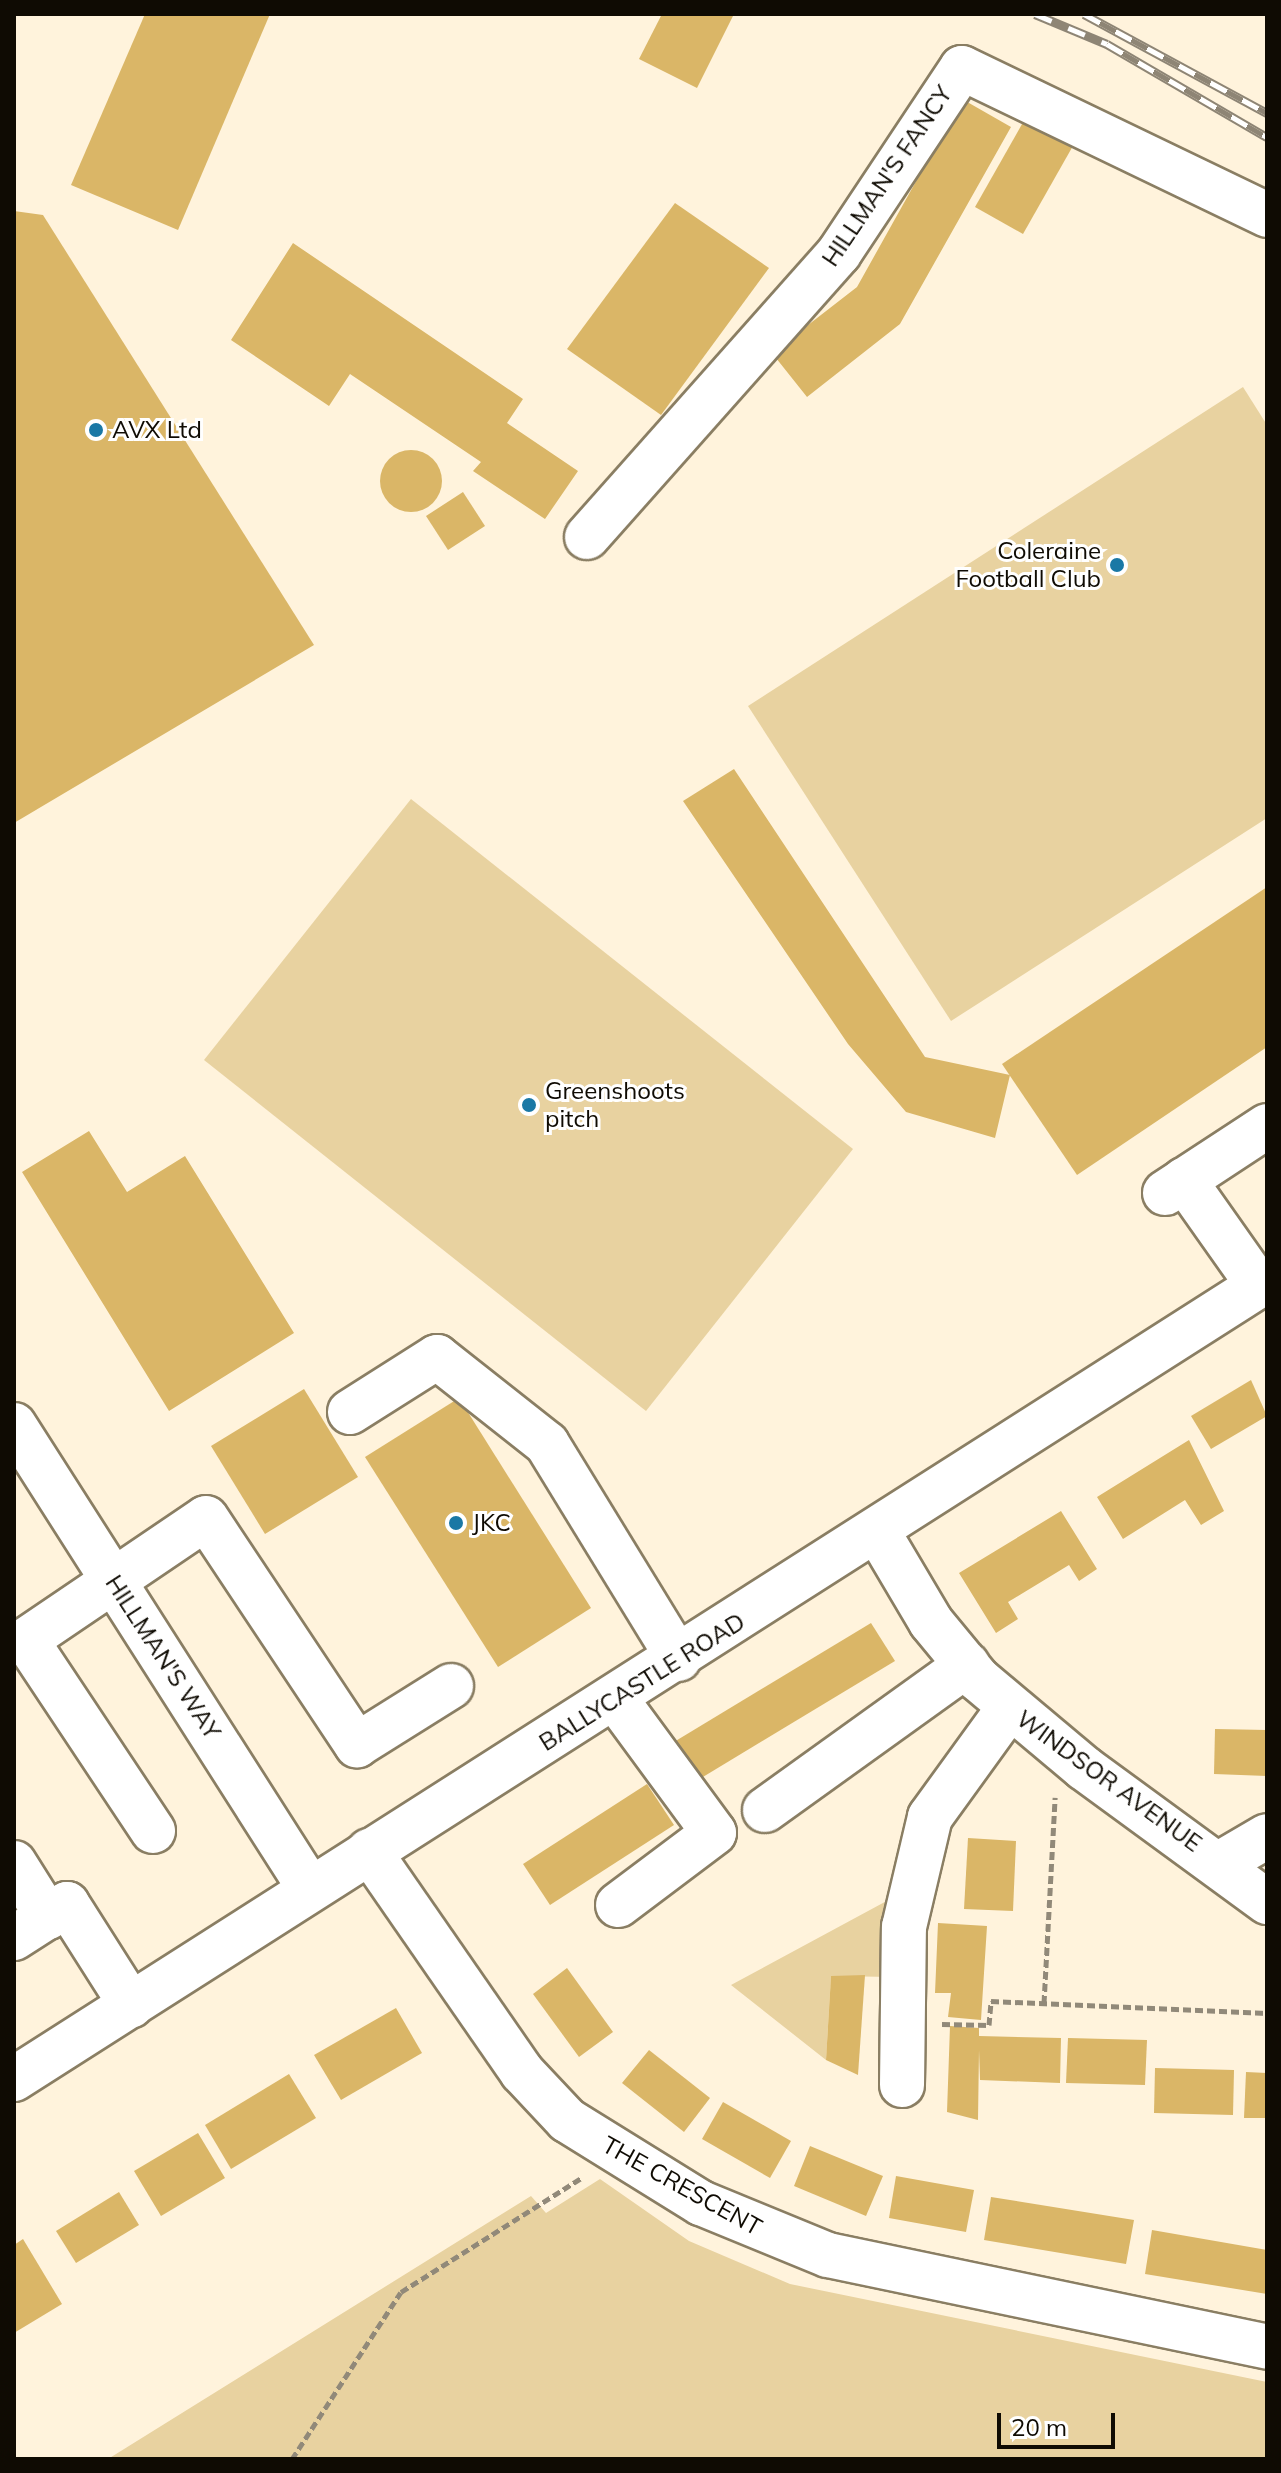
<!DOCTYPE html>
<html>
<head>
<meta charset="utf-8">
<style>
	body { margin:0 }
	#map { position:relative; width:1281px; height:2473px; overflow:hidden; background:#fff3dc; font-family:Mulish,sans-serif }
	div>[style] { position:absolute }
	.green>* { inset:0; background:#e8d2a0 }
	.building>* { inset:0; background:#dab667 }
	.round { border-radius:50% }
	.path>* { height:5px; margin-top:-2.5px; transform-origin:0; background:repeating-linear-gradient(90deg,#918979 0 8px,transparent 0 12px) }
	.roads { filter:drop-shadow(2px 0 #8a7e63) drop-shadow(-2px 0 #8a7e63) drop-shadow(0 2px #8a7e63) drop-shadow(0 -2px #8a7e63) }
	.minor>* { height:44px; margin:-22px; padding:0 22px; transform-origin:22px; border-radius:22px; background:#fff }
	.major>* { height:44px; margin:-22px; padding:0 22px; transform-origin:22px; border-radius:22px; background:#fff }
	.rail>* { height:9px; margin-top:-4.5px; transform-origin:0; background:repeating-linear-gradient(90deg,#fff 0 18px,#8e8575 0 36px); box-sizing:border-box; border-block:2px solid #8e8575 }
	.dots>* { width:22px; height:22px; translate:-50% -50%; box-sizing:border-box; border:4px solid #fff; border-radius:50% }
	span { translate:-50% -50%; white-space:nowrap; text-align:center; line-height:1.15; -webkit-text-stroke:6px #fff; paint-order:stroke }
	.street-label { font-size:24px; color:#0f0b03 }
	.poi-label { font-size:24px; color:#0f0b03 }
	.left { translate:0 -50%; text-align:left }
	.right { translate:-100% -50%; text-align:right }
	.frame { position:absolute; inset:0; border:16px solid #0f0b03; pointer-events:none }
	.scale { position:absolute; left:997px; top:2413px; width:118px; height:36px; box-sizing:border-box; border:4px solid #0f0b03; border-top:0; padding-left:10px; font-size:24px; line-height:28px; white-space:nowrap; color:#0f0b03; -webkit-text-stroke:6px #fff; paint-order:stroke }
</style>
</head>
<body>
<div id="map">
	<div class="green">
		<div style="clip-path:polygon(1243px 387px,1267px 425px,1267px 818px,951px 1021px,748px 706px)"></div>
		<div style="clip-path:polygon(411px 799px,853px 1149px,646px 1411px,204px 1060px)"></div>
		<div style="clip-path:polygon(894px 1897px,893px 1977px,831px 1976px,826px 2060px,731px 1985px)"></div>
		<div style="clip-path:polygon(600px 2179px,689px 2241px,790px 2284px,1267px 2382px,1267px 2459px,108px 2459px,531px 2196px,546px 2213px)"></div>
	</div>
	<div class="building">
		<div style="clip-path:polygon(145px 14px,270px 14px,178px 230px,71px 185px)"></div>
		<div style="clip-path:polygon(662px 14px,734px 14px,697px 88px,639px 59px)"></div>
		<div style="clip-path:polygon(962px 99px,1011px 127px,900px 324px,807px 397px,772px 353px,857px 287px)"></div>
		<div style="clip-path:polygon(1030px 110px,1078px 137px,1023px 234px,975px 207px)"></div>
		<div style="clip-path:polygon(675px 203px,769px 268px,661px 415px,567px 349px)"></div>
		<div style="clip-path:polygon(14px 211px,43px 215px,314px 645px,14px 823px)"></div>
		<div style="clip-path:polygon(293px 243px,523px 399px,507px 423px,578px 471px,545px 519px,473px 471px,481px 462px,350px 374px,329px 406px,231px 340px)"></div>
		<div class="round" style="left:380px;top:450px;width:62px;height:62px"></div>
		<div style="clip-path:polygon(463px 492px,485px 526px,448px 550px,426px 516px)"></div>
		<div style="clip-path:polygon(734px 769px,925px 1057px,1010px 1075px,995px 1138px,906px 1112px,848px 1044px,683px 801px)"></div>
		<div style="clip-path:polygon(1267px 887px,1267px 1047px,1077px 1175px,1002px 1064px)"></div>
		<div style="clip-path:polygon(89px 1131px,127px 1192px,185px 1156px,294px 1333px,169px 1411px,22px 1172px)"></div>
		<div style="clip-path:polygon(1251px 1380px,1267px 1416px,1211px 1449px,1191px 1416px)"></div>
		<div style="clip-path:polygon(304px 1389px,358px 1477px,265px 1534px,211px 1446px)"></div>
		<div style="clip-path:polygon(459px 1398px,591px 1608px,498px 1667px,365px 1457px)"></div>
		<div style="clip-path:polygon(1189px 1440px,1224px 1511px,1201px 1525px,1185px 1500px,1123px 1539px,1097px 1497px)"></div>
		<div style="clip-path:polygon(1061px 1511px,1097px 1569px,1079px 1581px,1069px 1565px,1008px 1602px,1018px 1619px,996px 1633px,959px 1573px)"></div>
		<div style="clip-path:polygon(871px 1623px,895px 1661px,688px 1786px,664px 1748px)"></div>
		<div style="clip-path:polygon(1215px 1729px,1267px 1730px,1267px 1776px,1214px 1774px)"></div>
		<div style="clip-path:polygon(647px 1784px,674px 1825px,550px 1905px,523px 1864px)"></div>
		<div style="clip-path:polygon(968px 1838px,1016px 1841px,1013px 1911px,964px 1909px)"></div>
		<div style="clip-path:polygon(938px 1923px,987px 1926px,981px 2020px,948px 2017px,951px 1993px,935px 1993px)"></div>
		<div style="clip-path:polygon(567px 1968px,613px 2032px,579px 2057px,533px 1994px)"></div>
		<div style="clip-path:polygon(865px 1975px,858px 2075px,826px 2060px,831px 1976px)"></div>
		<div style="clip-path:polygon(396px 2008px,422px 2053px,341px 2100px,314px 2055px)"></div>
		<div style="clip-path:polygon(950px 2026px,979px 2028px,979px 2036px,1061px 2038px,1060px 2083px,980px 2080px,979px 2050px,978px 2120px,947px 2112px)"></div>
		<div style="clip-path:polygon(1068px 2038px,1147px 2040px,1145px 2085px,1066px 2083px)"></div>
		<div style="clip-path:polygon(649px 2050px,710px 2098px,684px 2132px,622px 2083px)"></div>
		<div style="clip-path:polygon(1155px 2068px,1234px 2070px,1233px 2115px,1154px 2113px)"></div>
		<div style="clip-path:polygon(1246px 2072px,1267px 2073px,1267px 2118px,1244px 2118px)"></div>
		<div style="clip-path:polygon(289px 2074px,316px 2118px,231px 2169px,205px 2125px)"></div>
		<div style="clip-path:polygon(723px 2102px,791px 2141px,770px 2178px,702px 2139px)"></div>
		<div style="clip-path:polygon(198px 2133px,225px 2178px,161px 2216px,134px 2171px)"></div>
		<div style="clip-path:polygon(810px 2146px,883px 2176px,866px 2216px,794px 2186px)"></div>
		<div style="clip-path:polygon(896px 2176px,974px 2190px,966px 2232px,889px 2218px)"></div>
		<div style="clip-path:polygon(119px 2192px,139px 2225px,76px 2263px,56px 2231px)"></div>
		<div style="clip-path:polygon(991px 2197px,1134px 2220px,1126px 2264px,984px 2240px)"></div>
		<div style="clip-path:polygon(1152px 2230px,1267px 2250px,1267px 2294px,1145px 2274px)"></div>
		<div style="clip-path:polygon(23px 2239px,62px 2304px,14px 2333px,14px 2245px)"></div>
	</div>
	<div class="path">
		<div style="left:1044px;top:2003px;width:206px;rotate:-86.9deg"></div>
		<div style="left:942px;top:2024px;width:47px;rotate:1.2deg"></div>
		<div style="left:989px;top:2025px;width:24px;rotate:-85deg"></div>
		<div style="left:991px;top:2001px;width:276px;rotate:2.5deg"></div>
		<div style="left:292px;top:2459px;width:199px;rotate:-56.9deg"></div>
		<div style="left:401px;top:2292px;width:213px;rotate:-32.3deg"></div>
	</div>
	<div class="roads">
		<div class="minor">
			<div style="left:587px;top:537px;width:380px;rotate:-48.4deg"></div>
			<div style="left:839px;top:253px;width:222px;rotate:-56.4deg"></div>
			<div style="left:962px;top:68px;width:339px;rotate:25.7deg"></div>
			<div style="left:1184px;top:1180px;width:128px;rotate:54.8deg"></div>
			<div style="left:1165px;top:1193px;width:122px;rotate:-33.3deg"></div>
			<div style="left:350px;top:1412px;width:103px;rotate:-32.3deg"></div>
			<div style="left:437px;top:1357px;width:140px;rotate:38.3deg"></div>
			<div style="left:547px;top:1444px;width:252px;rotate:58.5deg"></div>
			<div style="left:14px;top:1425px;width:550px;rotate:57.46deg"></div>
			<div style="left:879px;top:1534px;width:102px;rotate:59.4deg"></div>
			<div style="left:931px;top:1622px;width:74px;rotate:50.5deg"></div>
			<div style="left:978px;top:1679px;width:138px;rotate:40deg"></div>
			<div style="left:1084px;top:1768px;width:227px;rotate:36.2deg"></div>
			<div style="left:615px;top:1698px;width:167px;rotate:53.7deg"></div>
			<div style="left:714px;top:1833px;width:120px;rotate:143.1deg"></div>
			<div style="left:765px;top:1810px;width:249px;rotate:-35.7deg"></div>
			<div style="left:153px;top:1831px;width:229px;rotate:-123.6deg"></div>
			<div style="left:26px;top:1640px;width:217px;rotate:-34.1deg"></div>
			<div style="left:206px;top:1518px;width:273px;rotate:56.4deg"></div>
			<div style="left:357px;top:1745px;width:111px;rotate:-32.1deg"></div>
			<div style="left:369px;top:1851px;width:269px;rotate:55.3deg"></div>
			<div style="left:522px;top:2072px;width:66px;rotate:46.8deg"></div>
			<div style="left:567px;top:2120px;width:158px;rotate:31.8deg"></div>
			<div style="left:701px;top:2203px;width:137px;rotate:22.3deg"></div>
			<div style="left:828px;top:2255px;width:449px;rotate:11.8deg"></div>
			<div style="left:14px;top:1863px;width:64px;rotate:57.8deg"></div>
			<div style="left:1221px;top:1863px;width:53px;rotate:-30.4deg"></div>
			<div style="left:14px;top:1938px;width:63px;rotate:-32.7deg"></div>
			<div style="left:67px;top:1904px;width:120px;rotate:57.6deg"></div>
			<div style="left:902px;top:2085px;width:158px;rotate:-89.3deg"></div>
			<div style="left:904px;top:1927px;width:113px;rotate:-76.7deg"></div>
			<div style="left:930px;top:1817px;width:135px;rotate:-54.1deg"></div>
		</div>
		<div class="major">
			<div style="left:14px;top:2079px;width:1486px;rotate:-32.52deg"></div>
		</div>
	</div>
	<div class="rail">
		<div style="left:1035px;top:14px;width:78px;rotate:22.6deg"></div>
		<div style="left:1107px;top:44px;width:185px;rotate:30.2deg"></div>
		<div style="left:1084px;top:14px;width:208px;rotate:28.4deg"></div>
	</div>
	<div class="dots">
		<div style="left:96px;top:430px;background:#1a78a5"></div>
		<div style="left:1117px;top:565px;background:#1a78a5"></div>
		<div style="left:529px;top:1105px;background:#1a78a5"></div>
		<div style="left:456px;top:1523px;background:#1a78a5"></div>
	</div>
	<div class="street-label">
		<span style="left:887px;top:176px;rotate:-56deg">HILLMAN'S FANCY</span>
		<span style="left:163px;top:1657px;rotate:57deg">HILLMAN'S WAY</span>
		<span style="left:642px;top:1682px;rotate:-32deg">BALLYCASTLE ROAD</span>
		<span style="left:1109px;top:1781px;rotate:36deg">WINDSOR AVENUE</span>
		<span style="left:682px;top:2186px;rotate:29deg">THE CRESCENT</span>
	</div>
	<div class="poi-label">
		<span class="left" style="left:112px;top:430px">AVX Ltd</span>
		<span class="right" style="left:1101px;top:565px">Coleraine<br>Football Club</span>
		<span class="left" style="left:545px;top:1105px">Greenshoots<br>pitch</span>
		<span class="left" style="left:472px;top:1523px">JKC</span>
	</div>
	<div class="frame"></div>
	<div class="scale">20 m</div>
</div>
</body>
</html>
